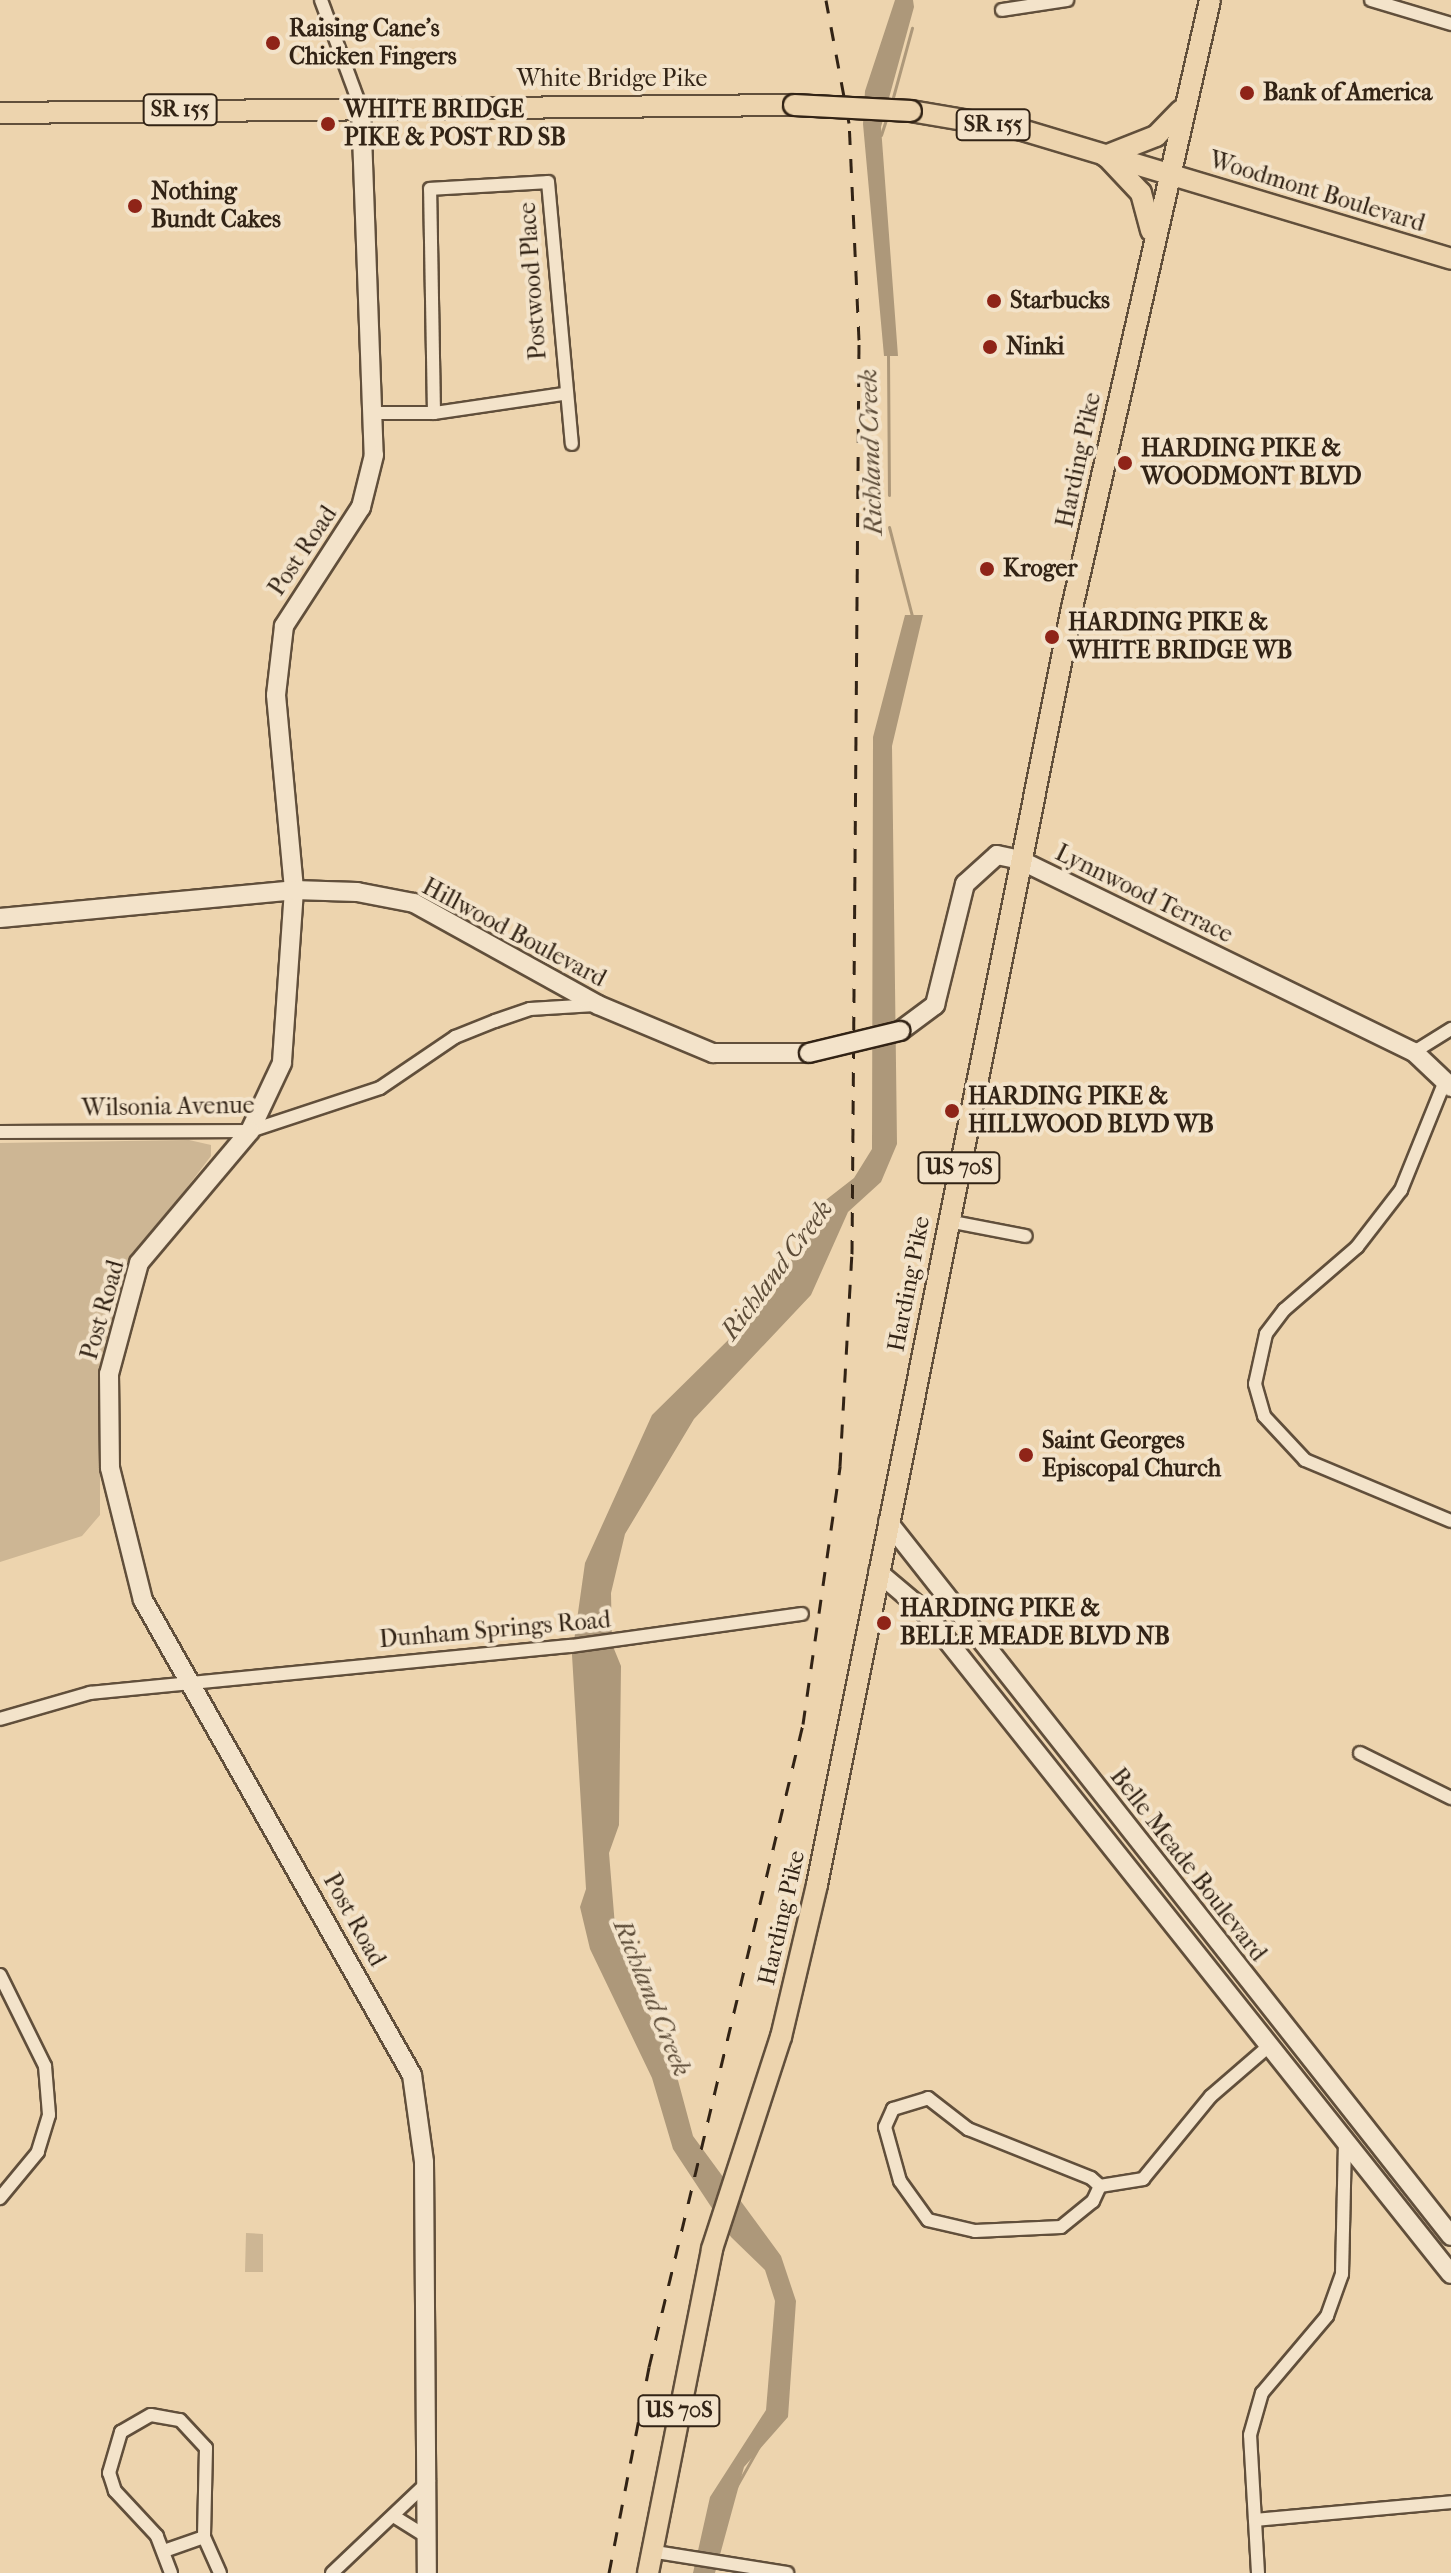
<!DOCTYPE html>
<html>
<head>
<meta charset="utf-8">
<style>
	body { margin:0 }
	#map { position:relative; width:1451px; height:2573px; overflow:hidden; background:#edd4ae; font-family:"IM FELL French Canon",serif }
	div>[style] { position:absolute }
	.green>* { inset:0; background:#cdb694 }
	.water>* { inset:0; background:#ad987a }
	.stream>* { height:3px; margin:-1.5px; padding:0 1.5px; transform-origin:1.5px; border-radius:1.5px; background:#ad987a }
	.roads { filter:drop-shadow(2px 0 #614f3b) drop-shadow(-2px 0 #614f3b) drop-shadow(0 2px #614f3b) drop-shadow(0 -2px #614f3b) }
	.street>* { height:12px; margin:-6px; padding:0 6px; transform-origin:6px; border-radius:6px; background:#f3e3ca }
	.secondary>* { height:18px; margin:-9px; padding:0 9px; transform-origin:9px; border-radius:9px; background:#f3e3ca }
	.primary>* { height:20px; margin:-10px; padding:0 10px; transform-origin:10px; border-radius:10px; background:#edd4ae }
	.rail>* { height:3px; margin-top:-1.5px; transform-origin:0; background:repeating-linear-gradient(90deg,#322315 0 14px,transparent 0 28px) }
	.bridges { filter:drop-shadow(2px 0 #322315) drop-shadow(-2px 0 #322315) drop-shadow(0 2px #322315) drop-shadow(0 -2px #322315) }
	.secondary-bridge>* { height:18px; margin:-9px; padding:0 9px; transform-origin:9px; border-radius:9px; background:#f3e3ca }
	.primary-bridge>* { height:20px; margin:-10px; padding:0 10px; transform-origin:10px; border-radius:10px; background:#edd4ae }
	.dots>* { width:22px; height:22px; translate:-50% -50%; box-sizing:border-box; border:4px solid #f3e3ca; border-radius:50% }
	span { translate:-50% -50%; white-space:nowrap; text-align:center; line-height:1.15; -webkit-text-stroke:8px #f3e3ca; paint-order:stroke }
	.shield-label span { padding:2px 6px; background:#f3e3ca; border:2px solid; border-radius:6px; -webkit-text-stroke-width:0 }
	.shield-label { font-size:22px; color:#322315; font-weight:700 }
	.poi-label { font-size:24px; color:#322315; font-weight:700 }
	.left { translate:0 -50%; text-align:left }
	.street-label { font-size:24px; color:#322315 }
	.water-label { font-size:26px; color:#5d4c38; font-style:italic }
</style>
</head>
<body>
<div id="map">
	<div class="green">
		<div style="clip-path:polygon(189px 1140px,211px 1145px,211px 1156px,134px 1257px,100px 1367px,100px 1515px,82px 1536px,0 1562px,0 1143px)"></div>
		<div style="clip-path:polygon(246px 2233px,263px 2234px,263px 2272px,245px 2272px)"></div>
	</div>
	<div class="water">
		<div style="clip-path:polygon(895px 0,913px 0,914px 7px,881px 127px,898px 356px,884px 356px,863px 124px,865px 91px)"></div>
		<div style="clip-path:polygon(905px 615px,923px 615px,892px 746px,897px 1144px,881px 1182px,848px 1212px,811px 1295px,694px 1419px,625px 1534px,611px 1593px,612px 1644px,621px 1666px,619px 1825px,609px 1853px,615px 1926px,634px 1985px,672px 2058px,693px 2136px,781px 2256px,796px 2301px,788px 2417px,744px 2467px,715px 2573px,693px 2573px,710px 2497px,766px 2410px,775px 2301px,765px 2270px,731px 2237px,673px 2149px,652px 2078px,590px 1949px,580px 1907px,586px 1889px,572px 1655px,585px 1563px,652px 1415px,773px 1296px,818px 1206px,854px 1178px,872px 1149px,873px 737px)"></div>
	</div>
	<div class="stream">
		<div style="left:892px;top:101px;width:76px;rotate:-74.7deg"></div>
		<div style="left:881px;top:135px;width:20px;rotate:-72deg"></div>
		<div style="left:888px;top:355px;width:140px;rotate:89.6deg"></div>
		<div style="left:889px;top:527px;width:92px;rotate:75.5deg"></div>
		<div style="left:736px;top:2487px;width:53px;rotate:-60.5deg"></div>
	</div>
	<div class="roads">
		<div class="street">
			<div style="left:321px;top:0;width:115px;rotate:69.7deg"></div>
			<div style="left:1371px;top:0;width:84px;rotate:16.7deg"></div>
			<div style="left:1002px;top:10px;width:66px;rotate:-8.7deg"></div>
			<div style="left:563px;top:394px;width:130px;rotate:171.6deg"></div>
			<div style="left:434px;top:413px;width:224px;rotate:-91deg"></div>
			<div style="left:430px;top:189px;width:118px;rotate:-3.4deg"></div>
			<div style="left:548px;top:182px;width:263px;rotate:84.8deg"></div>
			<div style="left:373px;top:413px;width:61px"></div>
			<div style="left:1414px;top:1052px;width:44px;rotate:-31.9deg"></div>
			<div style="left:1445px;top:1081px;width:118px;rotate:112deg"></div>
			<div style="left:1401px;top:1190px;width:72px;rotate:127.7deg"></div>
			<div style="left:1357px;top:1247px;width:96px;rotate:139.2deg"></div>
			<div style="left:1284px;top:1310px;width:30px;rotate:127deg"></div>
			<div style="left:1266px;top:1334px;width:51px;rotate:102.4deg"></div>
			<div style="left:1255px;top:1384px;width:33px;rotate:74deg"></div>
			<div style="left:1264px;top:1416px;width:60px;rotate:47deg"></div>
			<div style="left:1305px;top:1460px;width:158px;rotate:22.7deg"></div>
			<div style="left:0;top:1132px;width:250px;rotate:-0.2deg"></div>
			<div style="left:250px;top:1131px;width:137px;rotate:-18.3deg"></div>
			<div style="left:380px;top:1088px;width:91px;rotate:-34.2deg"></div>
			<div style="left:455px;top:1037px;width:43px;rotate:-21.8deg"></div>
			<div style="left:495px;top:1021px;width:37px;rotate:-19deg"></div>
			<div style="left:530px;top:1009px;width:65px;rotate:-3.5deg"></div>
			<div style="left:948px;top:1221px;width:79px;rotate:10.9deg"></div>
			<div style="left:0;top:1719px;width:94px;rotate:-16.1deg"></div>
			<div style="left:90px;top:1693px;width:483px;rotate:-5.6deg"></div>
			<div style="left:571px;top:1646px;width:233px;rotate:-7.9deg"></div>
			<div style="left:1360px;top:1753px;width:102px;rotate:26.3deg"></div>
			<div style="left:0;top:1975px;width:102px;rotate:63.7deg"></div>
			<div style="left:45px;top:2066px;width:49px;rotate:85.3deg"></div>
			<div style="left:49px;top:2115px;width:39px;rotate:107deg"></div>
			<div style="left:38px;top:2152px;width:60px;rotate:129.6deg"></div>
			<div style="left:928px;top:2098px;width:51px;rotate:37.8deg"></div>
			<div style="left:968px;top:2129px;width:132px;rotate:21.7deg"></div>
			<div style="left:1091px;top:2178px;width:12px;rotate:42deg"></div>
			<div style="left:1100px;top:2186px;width:17px;rotate:115deg"></div>
			<div style="left:1093px;top:2201px;width:41px;rotate:140.9deg"></div>
			<div style="left:1061px;top:2227px;width:86px;rotate:177.3deg"></div>
			<div style="left:975px;top:2231px;width:48px;rotate:-166.8deg"></div>
			<div style="left:928px;top:2220px;width:48px;rotate:-125.7deg"></div>
			<div style="left:900px;top:2181px;width:56px;rotate:-105.5deg"></div>
			<div style="left:885px;top:2127px;width:20px;rotate:-66deg"></div>
			<div style="left:893px;top:2109px;width:37px;rotate:-17deg"></div>
			<div style="left:1100px;top:2186px;width:44px;rotate:-9.2deg"></div>
			<div style="left:1143px;top:2179px;width:107px;rotate:-50.7deg"></div>
			<div style="left:1211px;top:2096px;width:78px;rotate:-40.8deg"></div>
			<div style="left:395px;top:2517px;width:39px;rotate:32deg"></div>
			<div style="left:1255px;top:2520px;width:197px;rotate:-5.2deg"></div>
			<div style="left:164px;top:2551px;width:42px;rotate:-19.3deg"></div>
			<div style="left:650px;top:2551px;width:139px;rotate:9.1deg"></div>
			<div style="left:171px;top:2573px;width:40px;rotate:-111deg"></div>
			<div style="left:157px;top:2536px;width:62px;rotate:-133deg"></div>
			<div style="left:115px;top:2491px;width:19px;rotate:-108deg"></div>
			<div style="left:109px;top:2473px;width:43px;rotate:-73.7deg"></div>
			<div style="left:121px;top:2432px;width:34px;rotate:-30deg"></div>
			<div style="left:151px;top:2415px;width:29px;rotate:10deg"></div>
			<div style="left:180px;top:2420px;width:38px;rotate:47deg"></div>
			<div style="left:206px;top:2448px;width:89px;rotate:91.3deg"></div>
			<div style="left:204px;top:2537px;width:39px;rotate:66deg"></div>
			<div style="left:332px;top:2573px;width:134px;rotate:-43.5deg"></div>
			<div style="left:1258px;top:2573px;width:138px;rotate:-93.3deg"></div>
			<div style="left:1250px;top:2435px;width:44px;rotate:-74.1deg"></div>
			<div style="left:1262px;top:2393px;width:101px;rotate:-49.8deg"></div>
			<div style="left:1327px;top:2316px;width:45px;rotate:-70.3deg"></div>
			<div style="left:1342px;top:2274px;width:133px;rotate:-88.7deg"></div>
		</div>
		<div class="secondary">
			<div style="left:361px;top:108px;width:347px;rotate:87.9deg"></div>
			<div style="left:374px;top:455px;width:54px;rotate:104deg"></div>
			<div style="left:361px;top:507px;width:142px;rotate:122.9deg"></div>
			<div style="left:284px;top:626px;width:69px;rotate:96.6deg"></div>
			<div style="left:276px;top:695px;width:196px;rotate:84.7deg"></div>
			<div style="left:294px;top:890px;width:173px;rotate:94deg"></div>
			<div style="left:282px;top:1063px;width:75px;rotate:115.2deg"></div>
			<div style="left:250px;top:1131px;width:172px;rotate:130.1deg"></div>
			<div style="left:139px;top:1263px;width:115px;rotate:105.1deg"></div>
			<div style="left:109px;top:1374px;width:94px;rotate:89.4deg"></div>
			<div style="left:110px;top:1468px;width:136px;rotate:76deg"></div>
			<div style="left:143px;top:1600px;width:546px;rotate:60.48deg"></div>
			<div style="left:412px;top:2075px;width:88px;rotate:82.1deg"></div>
			<div style="left:424px;top:2162px;width:411px;rotate:89.6deg"></div>
			<div style="left:0;top:918px;width:295px;rotate:-5.4deg"></div>
			<div style="left:294px;top:890px;width:63px;rotate:1.8deg"></div>
			<div style="left:357px;top:892px;width:58px;rotate:10.9deg"></div>
			<div style="left:414px;top:903px;width:210px;rotate:29deg"></div>
			<div style="left:598px;top:1005px;width:125px;rotate:22.7deg"></div>
			<div style="left:713px;top:1053px;width:96px"></div>
			<div style="left:900px;top:1031px;width:44px;rotate:-36.6deg"></div>
			<div style="left:935px;top:1005px;width:125px;rotate:-76.1deg"></div>
			<div style="left:965px;top:884px;width:43px;rotate:-42.2deg"></div>
			<div style="left:997px;top:855px;width:24px;rotate:12deg"></div>
			<div style="left:1020px;top:860px;width:438px;rotate:26deg"></div>
			<div style="left:1414px;top:1052px;width:51px;rotate:43.4deg"></div>
			<div style="left:888px;top:1522px;width:909px;rotate:51.74deg"></div>
			<div style="left:878px;top:1572px;width:59px;rotate:40.2deg"></div>
			<div style="left:923px;top:1610px;width:848px;rotate:51.51deg"></div>
		</div>
		<div class="primary">
			<div style="left:911px;top:111px;width:113px;rotate:9.7deg"></div>
			<div style="left:1022px;top:130px;width:448px;rotate:16.7deg"></div>
			<div style="left:0;top:113px;width:794px;rotate:-0.58deg"></div>
			<div style="left:1105px;top:156px;width:55px;rotate:-21.4deg"></div>
			<div style="left:1156px;top:136px;width:35px;rotate:-46deg"></div>
			<div style="left:1108px;top:158px;width:48px;rotate:46.7deg"></div>
			<div style="left:1141px;top:193px;width:39px;rotate:75deg"></div>
			<div style="left:648px;top:2573px;width:330px;rotate:-78.8deg"></div>
			<div style="left:712px;top:2249px;width:223px;rotate:-72deg"></div>
			<div style="left:781px;top:2037px;width:156px;rotate:-76.7deg"></div>
			<div style="left:817px;top:1885px;width:1302px;rotate:-78.71deg"></div>
			<div style="left:1072px;top:608px;width:623px;rotate:-77.21deg"></div>
		</div>
	</div>
	<div class="rail">
		<div style="left:609px;top:2573px;width:210px;rotate:-79deg"></div>
		<div style="left:649px;top:2367px;width:661px;rotate:-76.53deg"></div>
		<div style="left:803px;top:1724px;width:261px;rotate:-81.8deg"></div>
		<div style="left:840px;top:1466px;width:212px;rotate:-86.8deg"></div>
		<div style="left:852px;top:1254px;width:914px;rotate:-89.56deg"></div>
		<div style="left:859px;top:340px;width:217px;rotate:-92.6deg"></div>
		<div style="left:849px;top:123px;width:125px;rotate:-100.6deg"></div>
	</div>
	<div class="bridges">
		<div class="secondary-bridge">
			<div style="left:809px;top:1053px;width:94px;rotate:-13.6deg"></div>
		</div>
		<div class="primary-bridge">
			<div style="left:794px;top:105px;width:117px;rotate:2.9deg"></div>
		</div>
	</div>
	<div class="dots">
		<div style="left:273px;top:43px;background:#8f2418"></div>
		<div style="left:1247px;top:93px;background:#8f2418"></div>
		<div style="left:328px;top:124px;background:#8f2418"></div>
		<div style="left:135px;top:206px;background:#8f2418"></div>
		<div style="left:994px;top:301px;background:#8f2418"></div>
		<div style="left:990px;top:347px;background:#8f2418"></div>
		<div style="left:1125px;top:463px;background:#8f2418"></div>
		<div style="left:987px;top:569px;background:#8f2418"></div>
		<div style="left:1052px;top:637px;background:#8f2418"></div>
		<div style="left:952px;top:1111px;background:#8f2418"></div>
		<div style="left:1026px;top:1455px;background:#8f2418"></div>
		<div style="left:884px;top:1623px;background:#8f2418"></div>
	</div>
	<div class="shield-label">
		<span style="left:180px;top:110px">SR 155</span>
		<span style="left:993px;top:125px">SR 155</span>
		<span style="left:959px;top:1168px">US 70S</span>
		<span style="left:679px;top:2411px">US 70S</span>
	</div>
	<div class="poi-label">
		<span class="left" style="left:289px;top:43px">Raising Cane's<br>Chicken Fingers</span>
		<span class="left" style="left:1263px;top:93px">Bank of America</span>
		<span class="left" style="left:344px;top:124px">WHITE BRIDGE<br>PIKE &amp; POST RD SB</span>
		<span class="left" style="left:151px;top:206px">Nothing<br>Bundt Cakes</span>
		<span class="left" style="left:1010px;top:301px">Starbucks</span>
		<span class="left" style="left:1006px;top:347px">Ninki</span>
		<span class="left" style="left:1141px;top:463px">HARDING PIKE &amp;<br>WOODMONT BLVD</span>
		<span class="left" style="left:1003px;top:569px">Kroger</span>
		<span class="left" style="left:1068px;top:637px">HARDING PIKE &amp;<br>WHITE BRIDGE WB</span>
		<span class="left" style="left:968px;top:1111px">HARDING PIKE &amp;<br>HILLWOOD BLVD WB</span>
		<span class="left" style="left:1042px;top:1455px">Saint Georges<br>Episcopal Church</span>
		<span class="left" style="left:900px;top:1623px">HARDING PIKE &amp;<br>BELLE MEADE BLVD NB</span>
	</div>
	<div class="street-label">
		<span style="left:612px;top:79px">White Bridge Pike</span>
		<span style="left:1317px;top:192px;rotate:17deg">Woodmont Boulevard</span>
		<span style="left:533px;top:281px;rotate:-94deg">Postwood Place</span>
		<span style="left:1079px;top:460px;rotate:-78deg">Harding Pike</span>
		<span style="left:303px;top:551px;rotate:-56deg">Post Road</span>
		<span style="left:1144px;top:894px;rotate:26deg">Lynnwood Terrace</span>
		<span style="left:514px;top:933px;rotate:28deg">Hillwood Boulevard</span>
		<span style="left:168px;top:1107px;rotate:-1deg">Wilsonia Avenue</span>
		<span style="left:909px;top:1284px;rotate:-79deg">Harding Pike</span>
		<span style="left:103px;top:1310px;rotate:-74deg">Post Road</span>
		<span style="left:495px;top:1630px;rotate:-5deg">Dunham Springs Road</span>
		<span style="left:1188px;top:1865px;rotate:52deg">Belle Meade Boulevard</span>
		<span style="left:782px;top:1918px;rotate:-77deg">Harding Pike</span>
		<span style="left:354px;top:1920px;rotate:61deg">Post Road</span>
	</div>
	<div class="water-label">
		<span style="left:871px;top:452px;rotate:-92deg">Richland Creek</span>
		<span style="left:777px;top:1270px;rotate:-53deg">Richland Creek</span>
		<span style="left:652px;top:1998px;rotate:68deg">Richland Creek</span>
	</div>
</div>
</body>
</html>
